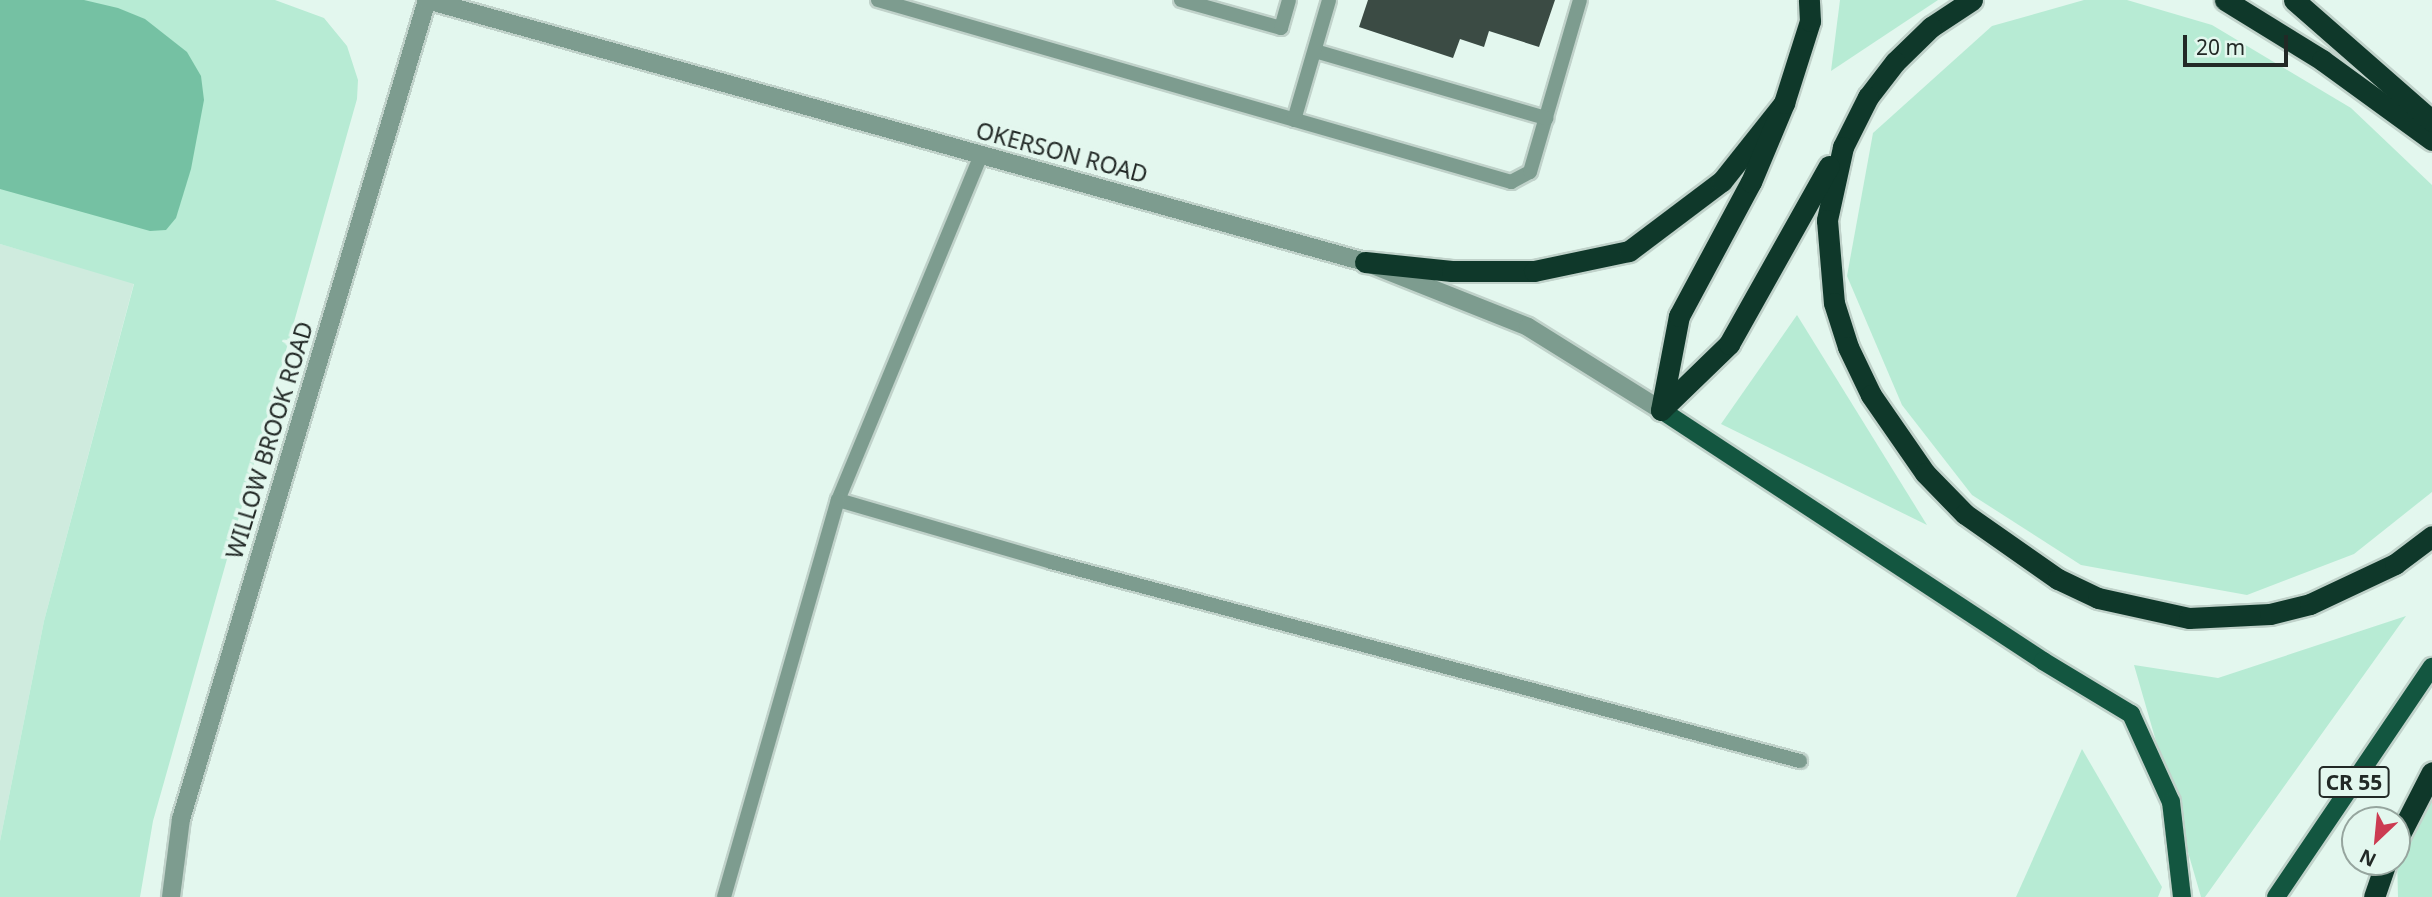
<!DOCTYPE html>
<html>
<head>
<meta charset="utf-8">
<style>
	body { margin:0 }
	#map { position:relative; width:2432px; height:897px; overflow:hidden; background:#e3f7ee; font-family:"Noto Sans",sans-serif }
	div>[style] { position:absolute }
	.built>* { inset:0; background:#cfebde }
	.green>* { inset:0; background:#b7ebd4 }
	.water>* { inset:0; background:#75c1a3 }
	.building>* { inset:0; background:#3b4b44 }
	.roads { filter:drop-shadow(2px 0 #c0d2ca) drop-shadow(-2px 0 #c0d2ca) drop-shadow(0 2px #c0d2ca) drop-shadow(0 -2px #c0d2ca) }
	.service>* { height:14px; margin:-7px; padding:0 7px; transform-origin:7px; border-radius:7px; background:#7d9c8f }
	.tertiary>* { height:18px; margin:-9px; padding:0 9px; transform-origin:9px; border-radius:9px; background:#7d9c8f }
	.primary>* { height:18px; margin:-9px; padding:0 9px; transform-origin:9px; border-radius:9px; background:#135640 }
	.motorway>* { height:21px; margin:-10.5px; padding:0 10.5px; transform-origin:10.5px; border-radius:10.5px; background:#0f382a }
	span { translate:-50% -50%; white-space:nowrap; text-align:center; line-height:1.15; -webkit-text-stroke:7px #e3f7ee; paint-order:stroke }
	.shield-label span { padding:2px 5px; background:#e3f7ee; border:2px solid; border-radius:5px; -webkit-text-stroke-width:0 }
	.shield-label { font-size:21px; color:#222926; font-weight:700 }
	.street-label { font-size:23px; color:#222926 }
	.north { position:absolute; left:2341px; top:806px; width:70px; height:70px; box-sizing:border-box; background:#e3f7ee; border:2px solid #96a59e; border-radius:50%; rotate:206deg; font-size:19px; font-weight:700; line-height:28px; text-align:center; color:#222926 }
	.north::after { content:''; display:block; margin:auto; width:24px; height:32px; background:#cc3b51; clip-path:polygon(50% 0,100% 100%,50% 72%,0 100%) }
	.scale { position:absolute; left:2183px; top:35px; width:105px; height:32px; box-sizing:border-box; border:4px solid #222926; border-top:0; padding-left:9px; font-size:21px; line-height:24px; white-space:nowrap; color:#222926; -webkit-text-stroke:5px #e3f7ee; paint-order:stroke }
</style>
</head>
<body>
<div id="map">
	<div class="built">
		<div style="clip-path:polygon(0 244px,134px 283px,44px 621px,0 841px)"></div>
	</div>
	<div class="green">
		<div style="clip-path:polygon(0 0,275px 0,324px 18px,347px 46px,358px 80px,357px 99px,153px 821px,140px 897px,0 897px,0 841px,44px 621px,134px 284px,0 244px)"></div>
		<div style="clip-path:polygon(1840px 0,1938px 0,1831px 71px)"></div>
		<div style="clip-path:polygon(2084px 0,2127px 0,2212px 25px,2351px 108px,2432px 185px,2432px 492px,2354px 554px,2247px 595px,2081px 565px,1972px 495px,1902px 405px,1847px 276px,1873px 133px,1992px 26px)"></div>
		<div style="clip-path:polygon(1797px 315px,1927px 525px,1721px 424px)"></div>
		<div style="clip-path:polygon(2406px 616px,2205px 897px,2201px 897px,2134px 665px,2218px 678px)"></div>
		<div style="clip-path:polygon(2082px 749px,2162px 887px,2158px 897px,2016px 897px)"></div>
		<div style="clip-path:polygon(2432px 799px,2432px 897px,2398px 897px,2397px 855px)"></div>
	</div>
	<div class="water">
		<div style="clip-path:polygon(0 0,84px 0,118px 8px,145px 19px,187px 52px,201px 76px,204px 100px,191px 169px,176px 218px,166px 230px,150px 231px,0 189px)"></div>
	</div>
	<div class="building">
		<div style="clip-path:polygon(1368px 0,1555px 0,1539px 47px,1489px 31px,1484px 47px,1460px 39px,1453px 58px,1359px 27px)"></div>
	</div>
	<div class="roads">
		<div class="service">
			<div style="left:878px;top:0;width:659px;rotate:16.04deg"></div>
			<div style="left:1511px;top:182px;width:21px;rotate:-28deg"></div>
			<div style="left:1530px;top:172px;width:179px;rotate:-73.8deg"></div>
			<div style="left:1181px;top:0;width:104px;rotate:15.6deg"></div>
			<div style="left:1281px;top:28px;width:29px;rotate:-74deg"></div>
			<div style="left:1315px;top:51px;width:241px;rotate:16.2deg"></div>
			<div style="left:1294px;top:120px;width:125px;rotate:-73.7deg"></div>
			<div style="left:981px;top:155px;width:373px;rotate:112.5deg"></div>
			<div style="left:838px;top:500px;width:222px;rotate:16.2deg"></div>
			<div style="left:1051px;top:562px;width:775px;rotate:14.88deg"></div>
			<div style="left:724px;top:897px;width:413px;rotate:-74deg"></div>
		</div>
		<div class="tertiary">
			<div style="left:171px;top:897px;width:79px;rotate:-82.7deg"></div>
			<div style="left:181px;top:819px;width:855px;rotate:-73.28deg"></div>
			<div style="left:427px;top:0;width:974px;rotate:15.61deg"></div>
			<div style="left:1365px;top:262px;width:175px;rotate:21.7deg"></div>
			<div style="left:1528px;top:327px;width:157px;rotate:32deg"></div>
		</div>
		<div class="primary">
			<div style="left:1661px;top:410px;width:457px;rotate:33.3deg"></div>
			<div style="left:2043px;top:661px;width:103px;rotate:31.1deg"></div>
			<div style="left:2131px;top:714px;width:97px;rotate:65.6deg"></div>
			<div style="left:2171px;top:802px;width:96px;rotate:83.4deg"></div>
			<div style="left:2276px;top:897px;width:278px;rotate:-55.9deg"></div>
		</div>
		<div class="motorway">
			<div style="left:1972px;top:0;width:49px;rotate:146.6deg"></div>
			<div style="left:1931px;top:27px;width:50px;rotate:135.8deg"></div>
			<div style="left:1895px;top:62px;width:44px;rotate:127.6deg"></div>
			<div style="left:1868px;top:97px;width:56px;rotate:116.6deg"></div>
			<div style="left:1843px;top:147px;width:75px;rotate:102.4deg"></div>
			<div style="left:1827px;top:220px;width:83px;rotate:85.2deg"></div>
			<div style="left:1834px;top:303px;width:46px;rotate:72.3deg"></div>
			<div style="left:1848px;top:347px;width:53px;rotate:64.4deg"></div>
			<div style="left:1871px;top:395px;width:95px;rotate:55.3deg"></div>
			<div style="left:1925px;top:473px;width:57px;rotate:45.7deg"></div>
			<div style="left:1965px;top:514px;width:113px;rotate:35deg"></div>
			<div style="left:2058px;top:579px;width:44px;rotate:25.4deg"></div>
			<div style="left:2098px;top:598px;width:93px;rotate:12.4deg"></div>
			<div style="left:2189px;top:618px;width:81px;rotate:-2.8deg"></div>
			<div style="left:2270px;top:614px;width:41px;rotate:-14deg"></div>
			<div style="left:2310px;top:604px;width:94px;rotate:-25.2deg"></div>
			<div style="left:2395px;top:564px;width:46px;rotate:-37.1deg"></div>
			<div style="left:2225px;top:0;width:114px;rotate:31.7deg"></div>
			<div style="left:2322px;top:60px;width:136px;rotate:36deg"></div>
			<div style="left:2294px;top:0;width:184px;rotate:41.2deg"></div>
			<div style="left:1365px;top:262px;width:87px;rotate:5.9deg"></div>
			<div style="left:1452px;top:271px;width:82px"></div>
			<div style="left:1534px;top:271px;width:97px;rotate:-11.9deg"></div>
			<div style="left:1629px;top:251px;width:116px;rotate:-37deg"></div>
			<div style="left:1722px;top:181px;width:100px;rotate:-51.5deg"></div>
			<div style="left:1661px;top:410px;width:96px;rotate:-79.2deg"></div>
			<div style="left:1679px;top:316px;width:152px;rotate:-61.8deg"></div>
			<div style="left:1751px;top:182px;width:86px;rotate:-67.3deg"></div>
			<div style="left:1784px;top:103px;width:86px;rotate:-72.4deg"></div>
			<div style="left:1810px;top:21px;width:21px;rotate:-93deg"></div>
			<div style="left:1661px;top:410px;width:95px;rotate:-44.1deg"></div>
			<div style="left:1729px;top:344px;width:204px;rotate:-60.7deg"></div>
			<div style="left:2397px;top:840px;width:76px;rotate:-62.8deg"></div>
			<div style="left:2374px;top:897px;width:37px;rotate:-71deg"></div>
		</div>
	</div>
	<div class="shield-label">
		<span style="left:2354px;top:782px">CR 55</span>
	</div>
	<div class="street-label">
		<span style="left:1062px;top:152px;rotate:15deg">OKERSON ROAD</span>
		<span style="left:269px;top:440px;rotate:-73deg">WILLOW BROOK ROAD</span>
	</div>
	<div class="north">N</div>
	<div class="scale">20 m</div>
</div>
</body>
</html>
